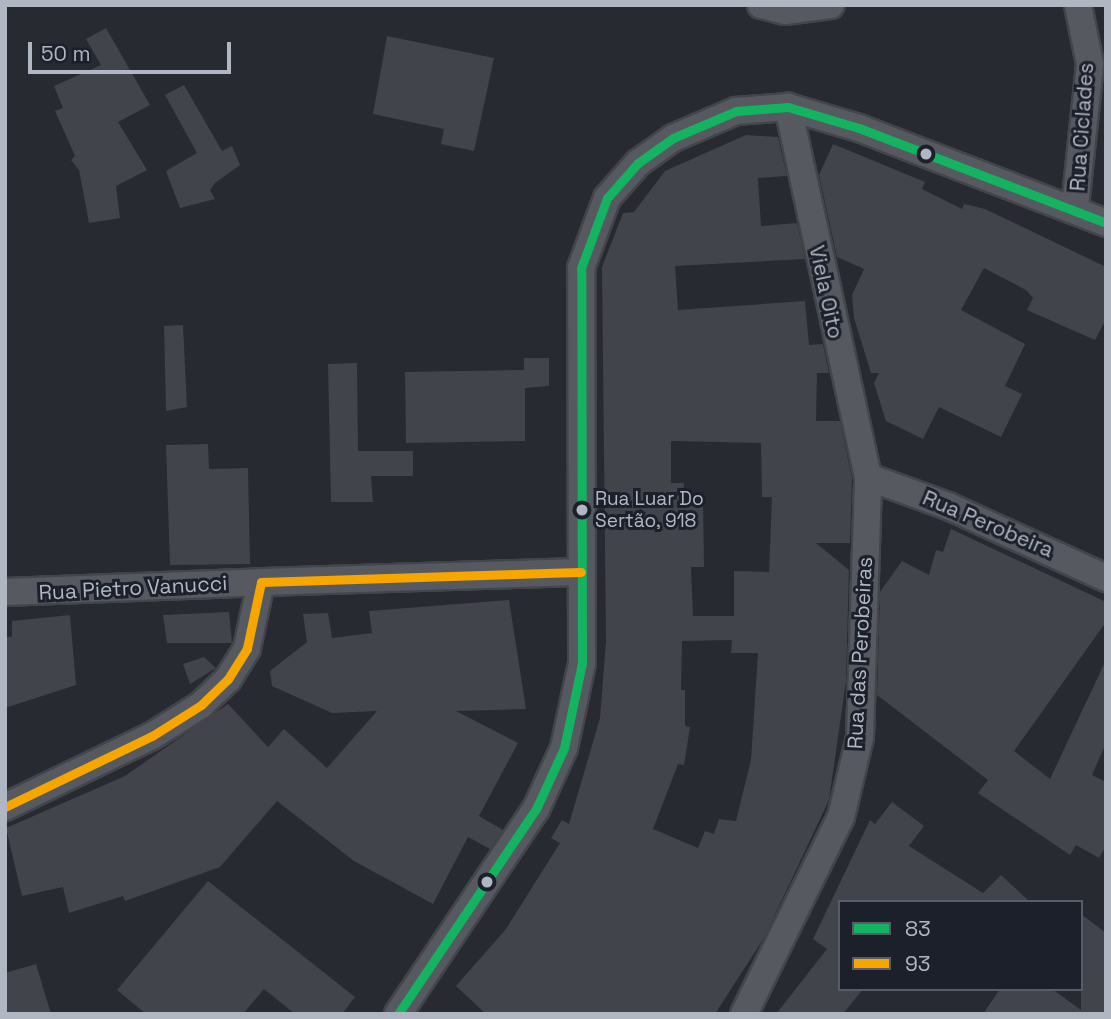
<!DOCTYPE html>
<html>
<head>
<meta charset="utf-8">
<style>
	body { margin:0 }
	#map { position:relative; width:1111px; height:1019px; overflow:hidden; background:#272a31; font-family:"Space Grotesk",sans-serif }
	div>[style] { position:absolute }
	.building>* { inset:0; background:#41444a }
	.roads { filter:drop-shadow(2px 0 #42454a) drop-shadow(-2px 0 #42454a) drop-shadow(0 2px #42454a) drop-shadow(0 -2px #42454a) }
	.minor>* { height:26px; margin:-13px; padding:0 13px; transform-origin:13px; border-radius:13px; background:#575960 }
	.bus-1>* { height:9px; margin:-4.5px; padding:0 4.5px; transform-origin:4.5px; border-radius:4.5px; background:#13b361 }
	.bus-2>* { height:9px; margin:-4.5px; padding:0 4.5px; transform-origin:4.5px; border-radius:4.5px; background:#f7a600 }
	.dots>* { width:19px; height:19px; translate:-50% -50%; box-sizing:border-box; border:4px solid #1c202b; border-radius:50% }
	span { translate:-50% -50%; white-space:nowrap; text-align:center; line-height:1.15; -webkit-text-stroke:6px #1c202b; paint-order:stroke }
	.bus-label { font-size:19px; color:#b1b6c3 }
	.left { translate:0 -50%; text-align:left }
	.street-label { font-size:21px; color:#b1b6c3 }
	.frame { position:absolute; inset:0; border:7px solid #b1b6c3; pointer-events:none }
	.legend { position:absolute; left:838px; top:900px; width:245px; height:91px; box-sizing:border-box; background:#1c202b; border:2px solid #585c68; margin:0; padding:9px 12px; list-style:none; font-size:21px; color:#b1b6c3 }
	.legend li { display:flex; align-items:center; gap:14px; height:35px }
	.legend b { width:35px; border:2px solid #585c68 }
	.scale { position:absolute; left:28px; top:42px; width:203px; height:32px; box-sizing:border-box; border:4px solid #b1b6c3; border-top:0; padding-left:9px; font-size:21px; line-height:24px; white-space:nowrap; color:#b1b6c3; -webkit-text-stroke:5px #1c202b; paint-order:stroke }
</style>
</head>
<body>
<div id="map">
	<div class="building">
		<div style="clip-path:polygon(106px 28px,150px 105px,118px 122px,147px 170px,116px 186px,120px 218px,89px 223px,79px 170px,71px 160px,75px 156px,55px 111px,63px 108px,54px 86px,101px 65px,86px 39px)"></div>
		<div style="clip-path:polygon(387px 36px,494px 58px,474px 151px,441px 144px,444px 129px,373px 114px)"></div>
		<div style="clip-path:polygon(184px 85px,222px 151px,232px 146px,240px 165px,215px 183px,210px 190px,215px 199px,180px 208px,166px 171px,197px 153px,165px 95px)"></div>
		<div style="clip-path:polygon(evenodd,746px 135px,778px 137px,787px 176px,758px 178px,761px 226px,797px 223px,805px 259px,675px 266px,678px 310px,805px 301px,809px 345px,823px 344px,829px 373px,817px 373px,816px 421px,840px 421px,852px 478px,850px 543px,816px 543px,849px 570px,846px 681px,829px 800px,764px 938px,715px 1014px,486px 1014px,456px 986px,506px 929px,560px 843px,551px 838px,562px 820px,569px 824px,600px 718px,606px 641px,602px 267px,623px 213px,634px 212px,665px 171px,746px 135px,671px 441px,761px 443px,762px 497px,772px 497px,769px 572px,734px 571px,734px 616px,693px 616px,691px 567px,704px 567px,703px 501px,683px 501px,684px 483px,671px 483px,671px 441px,746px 135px,732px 640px,731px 653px,758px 653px,751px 760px,736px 821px,719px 819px,714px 834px,705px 831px,698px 848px,653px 829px,678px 764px,684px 765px,690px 727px,685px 726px,685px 690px,681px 690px,682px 641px,732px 640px)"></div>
		<div style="clip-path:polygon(833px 144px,925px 182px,922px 189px,962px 209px,964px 204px,985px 209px,1106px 267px,1106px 319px,1095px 340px,1027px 310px,1033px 298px,1026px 290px,984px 268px,961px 310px,1025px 344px,1005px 386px,1022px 394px,1001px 437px,939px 407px,923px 439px,886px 421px,874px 383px,879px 373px,871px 373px,854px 318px,852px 295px,864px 269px,837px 257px,819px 175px)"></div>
		<div style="clip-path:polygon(183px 325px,187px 407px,166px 411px,164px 326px)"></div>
		<div style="clip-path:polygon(524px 358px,549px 358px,549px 386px,525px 388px,525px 441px,406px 443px,405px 372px,524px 370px)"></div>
		<div style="clip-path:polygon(357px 363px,358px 451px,413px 451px,413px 476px,371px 476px,373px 502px,331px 502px,328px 364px)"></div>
		<div style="clip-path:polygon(208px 444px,209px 469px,248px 468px,250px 564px,170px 565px,166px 445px)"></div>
		<div style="clip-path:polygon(951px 529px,1106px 602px,1106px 622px,1014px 751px,1050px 779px,1106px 660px,1106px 743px,1092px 775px,1106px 782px,1106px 846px,1099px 858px,1076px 845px,1070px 855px,978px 793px,988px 780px,877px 695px,880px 592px,902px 561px,929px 575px,936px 550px,943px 552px)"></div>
		<div style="clip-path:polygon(509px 600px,526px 709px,456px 711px,518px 743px,479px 816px,503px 830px,490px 849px,468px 837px,433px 904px,354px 861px,277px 801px,220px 867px,125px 901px,123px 896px,69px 913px,63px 887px,22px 896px,6px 828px,125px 776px,228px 704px,268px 747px,284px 729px,327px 768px,377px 711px,332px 713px,272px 686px,270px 671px,307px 642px,303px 614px,328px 613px,332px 638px,372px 633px,369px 611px)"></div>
		<div style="clip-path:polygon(229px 612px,232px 643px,167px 643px,163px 615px)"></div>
		<div style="clip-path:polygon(70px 615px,76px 685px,5px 708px,5px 637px,12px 637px,12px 621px)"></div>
		<div style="clip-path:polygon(204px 657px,216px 668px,190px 684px,183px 664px)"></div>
		<div style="clip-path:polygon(892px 802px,924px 826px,909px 846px,983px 893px,1001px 875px,1030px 902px,840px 902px,840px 989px,863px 989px,843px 1014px,776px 1014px,827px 949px,813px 939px,870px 820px,875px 824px)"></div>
		<div style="clip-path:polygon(208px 881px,355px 997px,342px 1014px,295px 1014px,264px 989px,243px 1014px,146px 1014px,117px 990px)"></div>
		<div style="clip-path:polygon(1081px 914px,1106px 933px,1106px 1014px,983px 1014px,1000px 989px,1052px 989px,1081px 1010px)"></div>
		<div style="clip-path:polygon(36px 964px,51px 1014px,5px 1014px,5px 973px)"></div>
	</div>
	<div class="roads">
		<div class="minor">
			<div style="left:761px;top:5px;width:25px;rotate:14deg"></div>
			<div style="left:785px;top:11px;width:46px;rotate:-7.4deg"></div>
			<div style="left:1075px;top:207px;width:144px;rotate:-84deg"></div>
			<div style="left:1090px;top:64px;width:60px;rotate:-101.5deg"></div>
			<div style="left:868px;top:477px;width:85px;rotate:19.9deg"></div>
			<div style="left:948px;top:506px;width:174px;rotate:24.5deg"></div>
			<div style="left:5px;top:592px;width:256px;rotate:-2.2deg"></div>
			<div style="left:5px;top:807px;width:163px;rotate:-25.8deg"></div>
			<div style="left:152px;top:736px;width:58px;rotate:-32.3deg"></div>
			<div style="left:201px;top:705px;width:37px;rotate:-44deg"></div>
			<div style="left:228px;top:679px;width:36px;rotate:-58deg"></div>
			<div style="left:247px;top:648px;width:67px;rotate:-78deg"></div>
			<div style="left:261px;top:582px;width:320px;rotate:-1.8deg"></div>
			<div style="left:398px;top:1014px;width:247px;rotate:-56.1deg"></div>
			<div style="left:536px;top:809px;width:67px;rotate:-65.3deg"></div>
			<div style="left:564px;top:748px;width:87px;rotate:-78deg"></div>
			<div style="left:582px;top:663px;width:395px;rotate:-90.1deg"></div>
			<div style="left:581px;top:268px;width:75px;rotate:-69.6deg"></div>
			<div style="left:607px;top:198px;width:47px;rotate:-48.5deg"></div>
			<div style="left:638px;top:163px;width:43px;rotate:-35.5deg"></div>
			<div style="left:673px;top:138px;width:69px;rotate:-23.2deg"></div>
			<div style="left:736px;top:111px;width:52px;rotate:-4.4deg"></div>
			<div style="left:788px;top:107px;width:74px;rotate:16.5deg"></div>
			<div style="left:859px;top:128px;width:265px;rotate:21deg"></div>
			<div style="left:744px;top:1014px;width:220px;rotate:-63.8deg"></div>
			<div style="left:841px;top:817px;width:82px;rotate:-76.6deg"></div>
			<div style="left:860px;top:737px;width:260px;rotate:-88.2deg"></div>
			<div style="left:868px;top:477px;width:379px;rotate:-102.2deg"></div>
		</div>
	</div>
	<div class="bus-1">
		<div style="left:398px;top:1014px;width:247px;rotate:-56.1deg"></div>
		<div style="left:536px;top:809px;width:67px;rotate:-65.3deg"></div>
		<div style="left:564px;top:748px;width:87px;rotate:-78deg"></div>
		<div style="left:582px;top:663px;width:395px;rotate:-90.1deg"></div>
		<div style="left:581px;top:268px;width:75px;rotate:-69.6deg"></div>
		<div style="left:607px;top:198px;width:47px;rotate:-48.5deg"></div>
		<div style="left:638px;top:163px;width:43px;rotate:-35.5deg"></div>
		<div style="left:673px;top:138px;width:69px;rotate:-23.2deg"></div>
		<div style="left:736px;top:111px;width:52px;rotate:-4.4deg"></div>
		<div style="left:788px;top:107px;width:74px;rotate:16.5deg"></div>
		<div style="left:859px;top:128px;width:265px;rotate:21deg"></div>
	</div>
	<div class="bus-2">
		<div style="left:5px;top:807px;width:163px;rotate:-25.8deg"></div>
		<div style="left:152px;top:736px;width:58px;rotate:-32.3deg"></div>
		<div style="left:201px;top:705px;width:37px;rotate:-44deg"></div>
		<div style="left:228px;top:679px;width:36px;rotate:-58deg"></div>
		<div style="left:247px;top:648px;width:67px;rotate:-78deg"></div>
		<div style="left:261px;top:582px;width:320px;rotate:-1.8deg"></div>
	</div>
	<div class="dots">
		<div style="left:926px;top:154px;background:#b1b6c3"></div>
		<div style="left:582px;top:510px;background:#b1b6c3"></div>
		<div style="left:487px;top:882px;background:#b1b6c3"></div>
	</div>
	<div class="bus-label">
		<span class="left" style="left:595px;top:510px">Rua Luar Do<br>Sertão, 918</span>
	</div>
	<div class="street-label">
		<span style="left:1082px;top:127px;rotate:-86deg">Rua Ciclades</span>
		<span style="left:826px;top:292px;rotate:78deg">Viela Oito</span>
		<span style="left:988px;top:524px;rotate:23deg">Rua Perobeira</span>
		<span style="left:133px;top:588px;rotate:-3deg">Rua Pietro Vanucci</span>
		<span style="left:860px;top:653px;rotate:-87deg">Rua das Perobeiras</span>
	</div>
	<div class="frame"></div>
	<ul class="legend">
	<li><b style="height:9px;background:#13b361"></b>83</li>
	<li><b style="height:9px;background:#f7a600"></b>93</li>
	</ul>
	<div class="scale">50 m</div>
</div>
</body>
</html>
